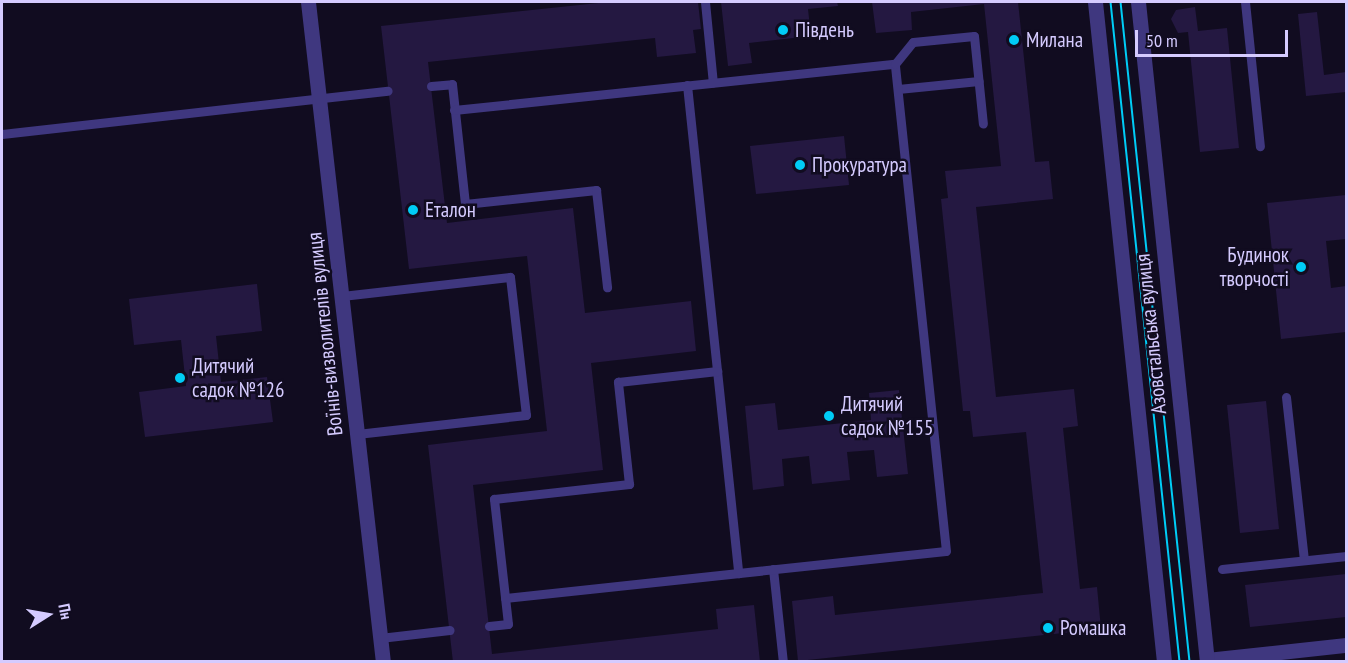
<!DOCTYPE html>
<html>
<head>
<meta charset="utf-8">
<style>
	body { margin:0 }
	#map { position:relative; width:1348px; height:663px; overflow:hidden; background:#110c20; font-family:"PT Sans Narrow",sans-serif }
	div>[style] { position:absolute }
	.building>* { inset:0; background:#241841 }
	.service>* { height:9px; margin:-4.5px; padding:0 4.5px; transform-origin:4.5px; border-radius:4.5px; background:#3f377f }
	.minor>* { height:15px; margin:-7.5px; padding:0 7.5px; transform-origin:7.5px; border-radius:7.5px; background:#3f377f }
	.tertiary>* { height:15px; margin:-7.5px; padding:0 7.5px; transform-origin:7.5px; border-radius:7.5px; background:#3f377f }
	.tram>* { height:1.5px; margin:-0.75px; padding:0 0.75px; transform-origin:0.75px; border-radius:0.75px; background:#00ccf6 }
	.dots>* { width:16px; height:16px; translate:-50% -50%; box-sizing:border-box; border:3px solid #110c20; border-radius:50% }
	span { translate:-50% -50%; white-space:nowrap; text-align:center; line-height:1.15; -webkit-text-stroke:5px #110c20; paint-order:stroke }
	.poi-label { font-size:21px; color:#d5cbff }
	.left { translate:0 -50%; text-align:left }
	.right { translate:-100% -50%; text-align:right }
	.street-label { font-size:21px; color:#d5cbff }
	.frame { position:absolute; inset:0; border:3px solid #d5cbff; pointer-events:none }
	.north { position:absolute; left:18px; top:585px; width:60px; height:60px; -webkit-text-stroke:4px #110c20; paint-order:stroke; rotate:79deg; font-size:16px; font-weight:700; line-height:24px; text-align:center; color:#d5cbff }
	.north::after { content:''; display:block; margin:auto; width:21px; height:27px; background:#d5cbff; clip-path:polygon(50% 0,100% 100%,50% 72%,0 100%) }
	.scale { position:absolute; left:1135px; top:30px; width:153px; height:27px; box-sizing:border-box; border:3px solid #d5cbff; border-top:0; padding-left:8px; font-size:18px; line-height:21px; white-space:nowrap; color:#d5cbff; -webkit-text-stroke:4px #110c20; paint-order:stroke }
</style>
</head>
<body>
<div id="map">
	<div class="building">
		<div style="clip-path:polygon(608px 2px,698px 2px,701px 29px,693px 30px,696px 53px,657px 57px,655px 38px,428px 62px,447px 223px,573px 208px,585px 313px,691px 301px,696px 351px,591px 363px,603px 470px,473px 485px,492px 654px,718px 629px,716px 609px,754px 605px,760px 662px,453px 662px,428px 445px,547px 431px,527px 256px,409px 269px,381px 26px)"></div>
		<div style="clip-path:polygon(721px 2px,837px 2px,838px 6px,808px 9px,811px 36px,749px 43px,752px 63px,728px 66px)"></div>
		<div style="clip-path:polygon(872px 2px,1018px 2px,1035px 162px,1049px 161px,1053px 199px,976px 207px,996px 397px,1074px 389px,1078px 426px,1063px 428px,1080px 589px,1097px 587px,1101px 629px,798px 661px,792px 601px,833px 596px,835px 615px,1043px 593px,1026px 432px,973px 437px,970px 411px,963px 411px,941px 199px,948px 198px,945px 171px,1001px 166px,984px 4px,911px 12px,912px 30px,876px 33px)"></div>
		<div style="clip-path:polygon(1195px 7px,1198px 31px,1227px 28px,1239px 148px,1200px 152px,1188px 32px,1178px 33px,1171px 19px,1176px 10px)"></div>
		<div style="clip-path:polygon(1317px 12px,1324px 75px,1346px 72px,1346px 92px,1306px 96px,1298px 14px)"></div>
		<div style="clip-path:polygon(844px 136px,849px 185px,756px 194px,750px 146px)"></div>
		<div style="clip-path:polygon(1346px 195px,1346px 239px,1326px 241px,1331px 288px,1346px 286px,1346px 332px,1281px 339px,1267px 203px)"></div>
		<div style="clip-path:polygon(257px 284px,262px 331px,216px 336px,221px 382px,267px 377px,273px 422px,145px 437px,139px 392px,186px 386px,181px 340px,134px 345px,129px 299px)"></div>
		<div style="clip-path:polygon(899px 390px,908px 474px,877px 477px,874px 450px,847px 452px,850px 480px,812px 484px,809px 456px,782px 459px,784px 486px,753px 490px,745px 406px,775px 403px,778px 430px,871px 420px,869px 393px)"></div>
		<div style="clip-path:polygon(1266px 401px,1279px 529px,1240px 533px,1227px 405px)"></div>
		<div style="clip-path:polygon(1346px 574px,1346px 617px,1250px 627px,1245px 585px)"></div>
	</div>
	<div class="service">
		<div style="left:705px;top:2px;width:81px;rotate:84.4deg"></div>
		<div style="left:1245px;top:2px;width:145px;rotate:84.1deg"></div>
		<div style="left:687px;top:85px;width:491px;rotate:84deg"></div>
		<div style="left:431px;top:86px;width:21px;rotate:-5deg"></div>
		<div style="left:452px;top:84px;width:121px;rotate:83.8deg"></div>
		<div style="left:465px;top:204px;width:132px;rotate:-6.1deg"></div>
		<div style="left:596px;top:190px;width:98px;rotate:83.5deg"></div>
		<div style="left:898px;top:89px;width:81px;rotate:-5.6deg"></div>
		<div style="left:454px;top:110px;width:443px;rotate:-6deg"></div>
		<div style="left:2px;top:134px;width:388px;rotate:-6.4deg"></div>
		<div style="left:342px;top:296px;width:169px;rotate:-6.5deg"></div>
		<div style="left:510px;top:277px;width:139px;rotate:83.4deg"></div>
		<div style="left:526px;top:415px;width:170px;rotate:173.6deg"></div>
		<div style="left:1286px;top:397px;width:164px;rotate:83.7deg"></div>
		<div style="left:773px;top:569px;width:94px;rotate:83.9deg"></div>
		<div style="left:1222px;top:569px;width:125px;rotate:-6deg"></div>
		<div style="left:505px;top:598px;width:443px;rotate:-6.1deg"></div>
		<div style="left:946px;top:551px;width:490px;rotate:-96deg"></div>
		<div style="left:895px;top:64px;width:28px;rotate:-51deg"></div>
		<div style="left:913px;top:42px;width:61px;rotate:-5.6deg"></div>
		<div style="left:974px;top:36px;width:88px;rotate:84.2deg"></div>
		<div style="left:489px;top:626px;width:19px;rotate:-6deg"></div>
		<div style="left:508px;top:624px;width:126px;rotate:-96.4deg"></div>
		<div style="left:494px;top:499px;width:136px;rotate:-6.3deg"></div>
		<div style="left:629px;top:484px;width:103px;rotate:-96.2deg"></div>
		<div style="left:618px;top:382px;width:100px;rotate:-6.3deg"></div>
		<div style="left:380px;top:638px;width:70px;rotate:-6.5deg"></div>
	</div>
	<div class="minor">
		<div style="left:308px;top:2px;width:664px;rotate:83.52deg"></div>
		<div style="left:1207px;top:660px;width:140px;rotate:-6.2deg"></div>
	</div>
	<div class="tertiary">
		<div style="left:1095px;top:2px;width:664px;rotate:84.03deg"></div>
		<div style="left:1138px;top:2px;width:664px;rotate:84.03deg"></div>
	</div>
	<div class="tram">
		<div style="left:1111px;top:2px;width:664px;rotate:84.03deg"></div>
		<div style="left:1121px;top:2px;width:664px;rotate:84.03deg"></div>
	</div>
	<div class="dots">
		<div style="left:783px;top:30px;background:#00ccf6"></div>
		<div style="left:1014px;top:40px;background:#00ccf6"></div>
		<div style="left:800px;top:165px;background:#00ccf6"></div>
		<div style="left:413px;top:210px;background:#00ccf6"></div>
		<div style="left:1301px;top:267px;background:#00ccf6"></div>
		<div style="left:180px;top:378px;background:#00ccf6"></div>
		<div style="left:829px;top:416px;background:#00ccf6"></div>
		<div style="left:1048px;top:628px;background:#00ccf6"></div>
	</div>
	<div class="poi-label">
		<span class="left" style="left:795px;top:30px">Південь</span>
		<span class="left" style="left:1026px;top:40px">Милана</span>
		<span class="left" style="left:812px;top:165px">Прокуратура</span>
		<span class="left" style="left:425px;top:210px">Еталон</span>
		<span class="right" style="left:1289px;top:267px">Будинок<br>творчості</span>
		<span class="left" style="left:192px;top:378px">Дитячий<br>садок №126</span>
		<span class="left" style="left:841px;top:416px">Дитячий<br>садок №155</span>
		<span class="left" style="left:1060px;top:628px">Ромашка</span>
	</div>
	<div class="street-label">
		<span style="left:325px;top:334px;rotate:-96deg">Воїнів-визволителів вулиця</span>
		<span style="left:1151px;top:334px;rotate:-96deg">Азовстальська вулиця</span>
	</div>
	<div class="frame"></div>
	<div class="north">Пн</div>
	<div class="scale">50 m</div>
</div>
</body>
</html>
